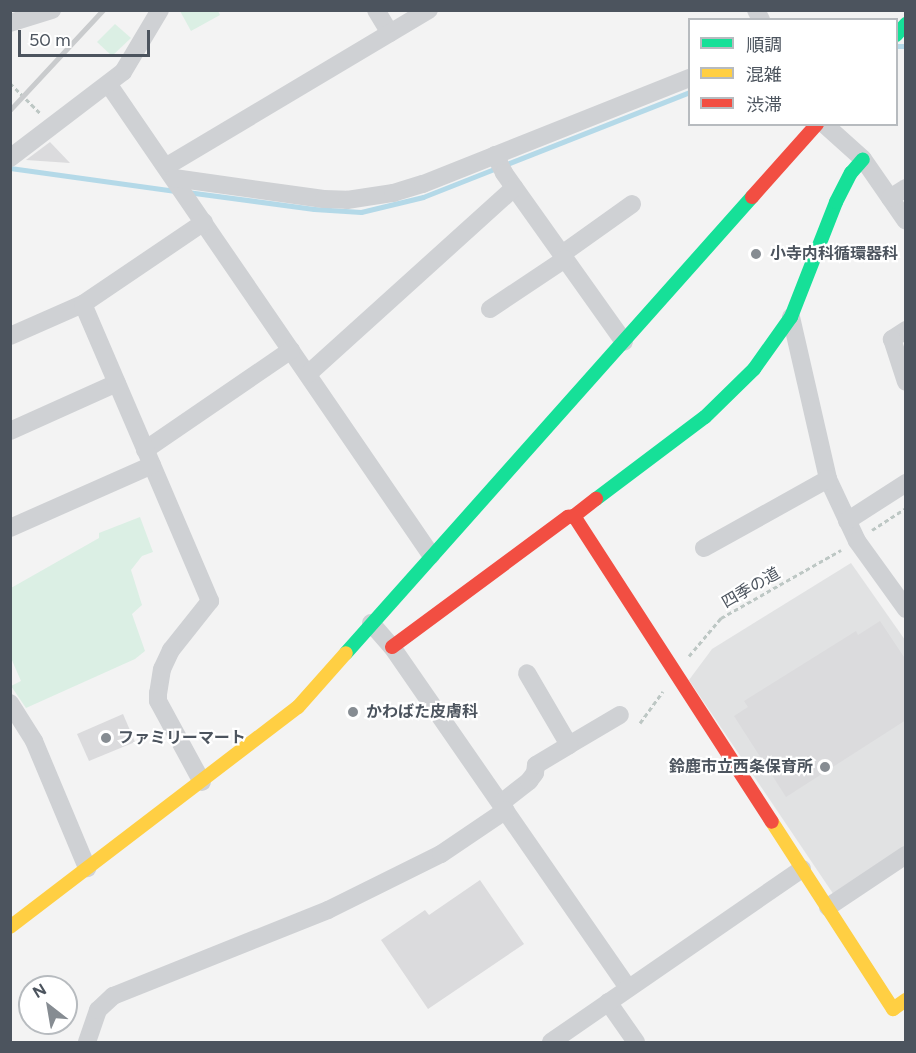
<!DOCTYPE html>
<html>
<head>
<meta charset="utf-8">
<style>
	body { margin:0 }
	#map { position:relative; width:916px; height:1053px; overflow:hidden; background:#f3f3f3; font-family:Figtree,"Noto Sans JP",sans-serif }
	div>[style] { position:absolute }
	.education>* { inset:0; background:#e1e2e3 }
	.green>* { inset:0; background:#dbefe4 }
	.stream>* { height:5px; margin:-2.5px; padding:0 2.5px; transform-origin:2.5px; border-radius:2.5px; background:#b4d9e8 }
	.building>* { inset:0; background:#dbdbdd }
	.path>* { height:3px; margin-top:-1.5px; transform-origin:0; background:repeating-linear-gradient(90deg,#bdc7c4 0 4.5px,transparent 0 7.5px) }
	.street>* { height:18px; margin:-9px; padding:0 9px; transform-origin:9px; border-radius:9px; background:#cfd1d4 }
	.fast>* { height:14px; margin:-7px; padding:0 7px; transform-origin:7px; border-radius:7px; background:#16e098 }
	.slow>* { height:14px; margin:-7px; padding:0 7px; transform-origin:7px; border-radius:7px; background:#ffcf43 }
	.jam>* { height:14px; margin:-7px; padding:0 7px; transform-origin:7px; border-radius:7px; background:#f24e42 }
	.rail>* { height:4.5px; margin:-2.25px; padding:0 2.25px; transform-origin:2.25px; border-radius:2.25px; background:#c9cbcd }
	.dots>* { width:16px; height:16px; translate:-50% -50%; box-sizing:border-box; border:3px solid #fff; border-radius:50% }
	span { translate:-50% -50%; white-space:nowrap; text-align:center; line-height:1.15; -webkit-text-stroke:4.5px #fff; paint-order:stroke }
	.poi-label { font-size:16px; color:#4c545e; font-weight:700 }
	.left { translate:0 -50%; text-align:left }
	.right { translate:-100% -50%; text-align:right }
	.street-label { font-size:16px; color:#4c545e }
	.frame { position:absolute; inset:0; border:12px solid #4c545e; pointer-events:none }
	.legend { position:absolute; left:688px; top:18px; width:210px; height:108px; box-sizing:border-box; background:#fff; border:2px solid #b7bbbf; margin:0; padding:8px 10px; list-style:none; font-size:18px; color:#4c545e }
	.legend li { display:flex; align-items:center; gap:12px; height:30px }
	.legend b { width:30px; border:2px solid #b7bbbf }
	.north { position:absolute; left:18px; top:975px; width:60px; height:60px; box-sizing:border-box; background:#fff; border:2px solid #b7bbbf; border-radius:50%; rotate:329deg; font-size:16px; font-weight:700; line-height:24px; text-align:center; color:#4c545e }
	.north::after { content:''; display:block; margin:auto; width:21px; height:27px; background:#868c92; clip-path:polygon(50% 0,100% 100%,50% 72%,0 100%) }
	.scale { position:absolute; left:18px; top:30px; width:132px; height:27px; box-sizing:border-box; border:3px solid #4c545e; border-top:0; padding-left:8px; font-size:18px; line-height:21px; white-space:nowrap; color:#4c545e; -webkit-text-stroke:4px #fff; paint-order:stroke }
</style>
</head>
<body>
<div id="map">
	<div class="education">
		<div style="clip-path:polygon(851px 563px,905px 640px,905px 847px,834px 895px,689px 680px,712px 649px)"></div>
	</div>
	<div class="green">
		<div style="clip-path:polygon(180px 11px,218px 11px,220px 15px,191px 31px)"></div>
		<div style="clip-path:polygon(115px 24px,131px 38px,112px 56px,97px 42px)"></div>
		<div style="clip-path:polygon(140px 517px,153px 552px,142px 556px,131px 570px,142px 605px,132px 614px,145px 651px,135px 659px,26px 708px,11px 686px,21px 681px,11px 658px,11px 588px,99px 538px,99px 533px)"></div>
	</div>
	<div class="stream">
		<div style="left:896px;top:46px;width:10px"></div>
		<div style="left:10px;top:168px;width:167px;rotate:7.9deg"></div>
		<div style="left:187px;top:192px;width:128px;rotate:7.6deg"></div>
		<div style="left:314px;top:209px;width:47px;rotate:3.7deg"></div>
		<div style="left:361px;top:212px;width:64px;rotate:-13.6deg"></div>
		<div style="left:423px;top:197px;width:287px;rotate:-21.5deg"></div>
	</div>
	<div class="building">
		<div style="clip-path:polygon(50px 142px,70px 163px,26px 160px)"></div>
		<div style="clip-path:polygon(880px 621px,906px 660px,906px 720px,786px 797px,734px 716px,748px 707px,744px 701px,856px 631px,858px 635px)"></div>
		<div style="clip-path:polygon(123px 714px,135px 742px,89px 761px,77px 734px)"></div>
		<div style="clip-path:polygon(480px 880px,524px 944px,428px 1009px,381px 940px,425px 910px,429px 915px)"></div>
	</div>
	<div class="path">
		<div style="left:10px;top:83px;width:44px;rotate:45deg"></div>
		<div style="left:872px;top:530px;width:40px;rotate:-32.9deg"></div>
		<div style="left:689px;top:656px;width:50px;rotate:-49.9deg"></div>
		<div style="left:721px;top:618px;width:138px;rotate:-29.5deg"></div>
		<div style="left:640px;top:723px;width:39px;rotate:-54deg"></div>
	</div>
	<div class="street">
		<div style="left:376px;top:10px;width:27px;rotate:59deg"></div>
		<div style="left:756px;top:10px;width:11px;rotate:63deg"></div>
		<div style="left:10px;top:23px;width:44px;rotate:-17.2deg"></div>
		<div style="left:109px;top:85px;width:570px;rotate:55.58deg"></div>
		<div style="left:824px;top:124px;width:52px;rotate:41.9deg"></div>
		<div style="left:863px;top:159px;width:75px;rotate:55.3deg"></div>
		<div style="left:495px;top:155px;width:20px;rotate:63deg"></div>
		<div style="left:504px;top:173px;width:207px;rotate:54.6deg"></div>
		<div style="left:10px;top:158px;width:142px;rotate:-37.3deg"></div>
		<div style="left:123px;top:72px;width:72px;rotate:-59.2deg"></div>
		<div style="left:167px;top:166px;width:305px;rotate:-30.8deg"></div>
		<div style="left:174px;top:178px;width:151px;rotate:8deg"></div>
		<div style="left:324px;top:199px;width:23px;rotate:2deg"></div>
		<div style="left:347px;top:200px;width:47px;rotate:-8.7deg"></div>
		<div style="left:393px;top:193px;width:31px;rotate:-17deg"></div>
		<div style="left:423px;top:184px;width:287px;rotate:-21.7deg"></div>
		<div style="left:890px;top:198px;width:19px;rotate:-32deg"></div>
		<div style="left:562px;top:254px;width:86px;rotate:-35.5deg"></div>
		<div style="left:490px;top:309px;width:90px;rotate:-33.7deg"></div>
		<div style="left:791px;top:317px;width:166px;rotate:77.1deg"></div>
		<div style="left:828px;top:479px;width:68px;rotate:64.9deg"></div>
		<div style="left:857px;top:541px;width:84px;rotate:54.2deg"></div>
		<div style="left:906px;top:330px;width:17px;rotate:147deg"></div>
		<div style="left:892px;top:339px;width:45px;rotate:72deg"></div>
		<div style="left:10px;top:336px;width:80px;rotate:-23.7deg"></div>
		<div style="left:83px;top:304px;width:146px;rotate:-34.1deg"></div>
		<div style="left:308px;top:374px;width:278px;rotate:-42.1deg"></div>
		<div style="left:10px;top:431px;width:117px;rotate:-24.2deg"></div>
		<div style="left:145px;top:450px;width:177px;rotate:-34.4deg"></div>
		<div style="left:152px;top:465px;width:148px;rotate:66.9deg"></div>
		<div style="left:210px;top:601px;width:63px;rotate:128.5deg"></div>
		<div style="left:171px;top:650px;width:21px;rotate:115deg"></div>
		<div style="left:162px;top:669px;width:24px;rotate:99deg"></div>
		<div style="left:158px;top:693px;width:8px;rotate:90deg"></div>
		<div style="left:158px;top:701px;width:92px;rotate:61.5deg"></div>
		<div style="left:847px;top:521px;width:70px;rotate:-32.8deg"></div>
		<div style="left:10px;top:528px;width:155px;rotate:-23.9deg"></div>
		<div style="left:152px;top:465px;width:175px;rotate:-113.2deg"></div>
		<div style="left:704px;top:548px;width:142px;rotate:-29.1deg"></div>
		<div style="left:371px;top:623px;width:32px;rotate:49deg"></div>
		<div style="left:392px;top:647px;width:415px;rotate:55.3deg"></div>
		<div style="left:10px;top:703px;width:45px;rotate:57.7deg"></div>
		<div style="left:34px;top:741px;width:138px;rotate:67.3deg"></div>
		<div style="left:569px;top:745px;width:59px;rotate:-30.5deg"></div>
		<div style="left:501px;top:803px;width:36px;rotate:-38deg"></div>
		<div style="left:529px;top:781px;width:10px;rotate:-53deg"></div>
		<div style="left:535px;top:773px;width:8px;rotate:-83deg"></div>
		<div style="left:536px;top:765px;width:39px;rotate:-31deg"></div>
		<div style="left:569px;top:745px;width:83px;rotate:-120.3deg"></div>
		<div style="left:828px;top:907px;width:94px;rotate:-33.7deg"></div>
		<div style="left:608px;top:1002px;width:49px;rotate:55deg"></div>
		<div style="left:87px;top:1042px;width:34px;rotate:-71deg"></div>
		<div style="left:98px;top:1010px;width:21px;rotate:-43deg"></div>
		<div style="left:113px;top:996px;width:232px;rotate:-21.8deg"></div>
		<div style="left:328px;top:910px;width:126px;rotate:-26.4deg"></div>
		<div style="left:441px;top:854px;width:78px;rotate:-34.1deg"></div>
		<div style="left:551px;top:1042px;width:305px;rotate:-34.6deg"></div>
	</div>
	<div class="fast">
		<div style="left:896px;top:35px;width:15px;rotate:-48deg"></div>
		<div style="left:596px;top:499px;width:136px;rotate:-37deg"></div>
		<div style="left:705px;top:417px;width:69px;rotate:-44.4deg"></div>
		<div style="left:754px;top:369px;width:64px;rotate:-54.6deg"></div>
		<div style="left:791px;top:317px;width:123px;rotate:-68.6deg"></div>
		<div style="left:836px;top:202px;width:33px;rotate:-63deg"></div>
		<div style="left:851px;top:173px;width:18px;rotate:-49deg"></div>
		<div style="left:346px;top:653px;width:611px;rotate:-48.32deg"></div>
	</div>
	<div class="slow">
		<div style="left:772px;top:822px;width:223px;rotate:57.1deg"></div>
		<div style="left:893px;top:1009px;width:16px;rotate:-35deg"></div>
		<div style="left:10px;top:927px;width:362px;rotate:-37.4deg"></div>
		<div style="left:298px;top:707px;width:72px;rotate:-48.4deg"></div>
	</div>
	<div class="jam">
		<div style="left:752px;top:197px;width:98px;rotate:-48.3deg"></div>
		<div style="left:574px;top:516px;width:364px;rotate:57.1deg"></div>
		<div style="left:392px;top:647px;width:219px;rotate:-36.5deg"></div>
		<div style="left:568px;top:517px;width:6px;rotate:-9deg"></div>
		<div style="left:574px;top:516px;width:28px;rotate:-38deg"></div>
	</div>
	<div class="rail">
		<div style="left:10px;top:110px;width:137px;rotate:-47.1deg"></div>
	</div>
	<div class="dots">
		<div style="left:756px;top:254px;background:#868c92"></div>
		<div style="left:353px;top:712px;background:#868c92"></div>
		<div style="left:106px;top:738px;background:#868c92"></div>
		<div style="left:825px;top:767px;background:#868c92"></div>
	</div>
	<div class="poi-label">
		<span class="left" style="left:770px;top:254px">小寺内科循環器科</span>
		<span class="left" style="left:366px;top:712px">かわばた皮膚科</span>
		<span class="left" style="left:118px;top:738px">ファミリーマート</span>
		<span class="right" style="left:813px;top:767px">鈴鹿市立西条保育所</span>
	</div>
	<div class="street-label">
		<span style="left:751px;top:588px;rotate:-30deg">四季の道</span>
	</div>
	<div class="frame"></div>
	<ul class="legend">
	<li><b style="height:8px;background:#16e098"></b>順調</li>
	<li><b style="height:8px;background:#ffcf43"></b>混雑</li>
	<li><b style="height:8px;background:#f24e42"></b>渋滞</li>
	</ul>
	<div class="north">N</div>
	<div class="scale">50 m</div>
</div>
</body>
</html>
